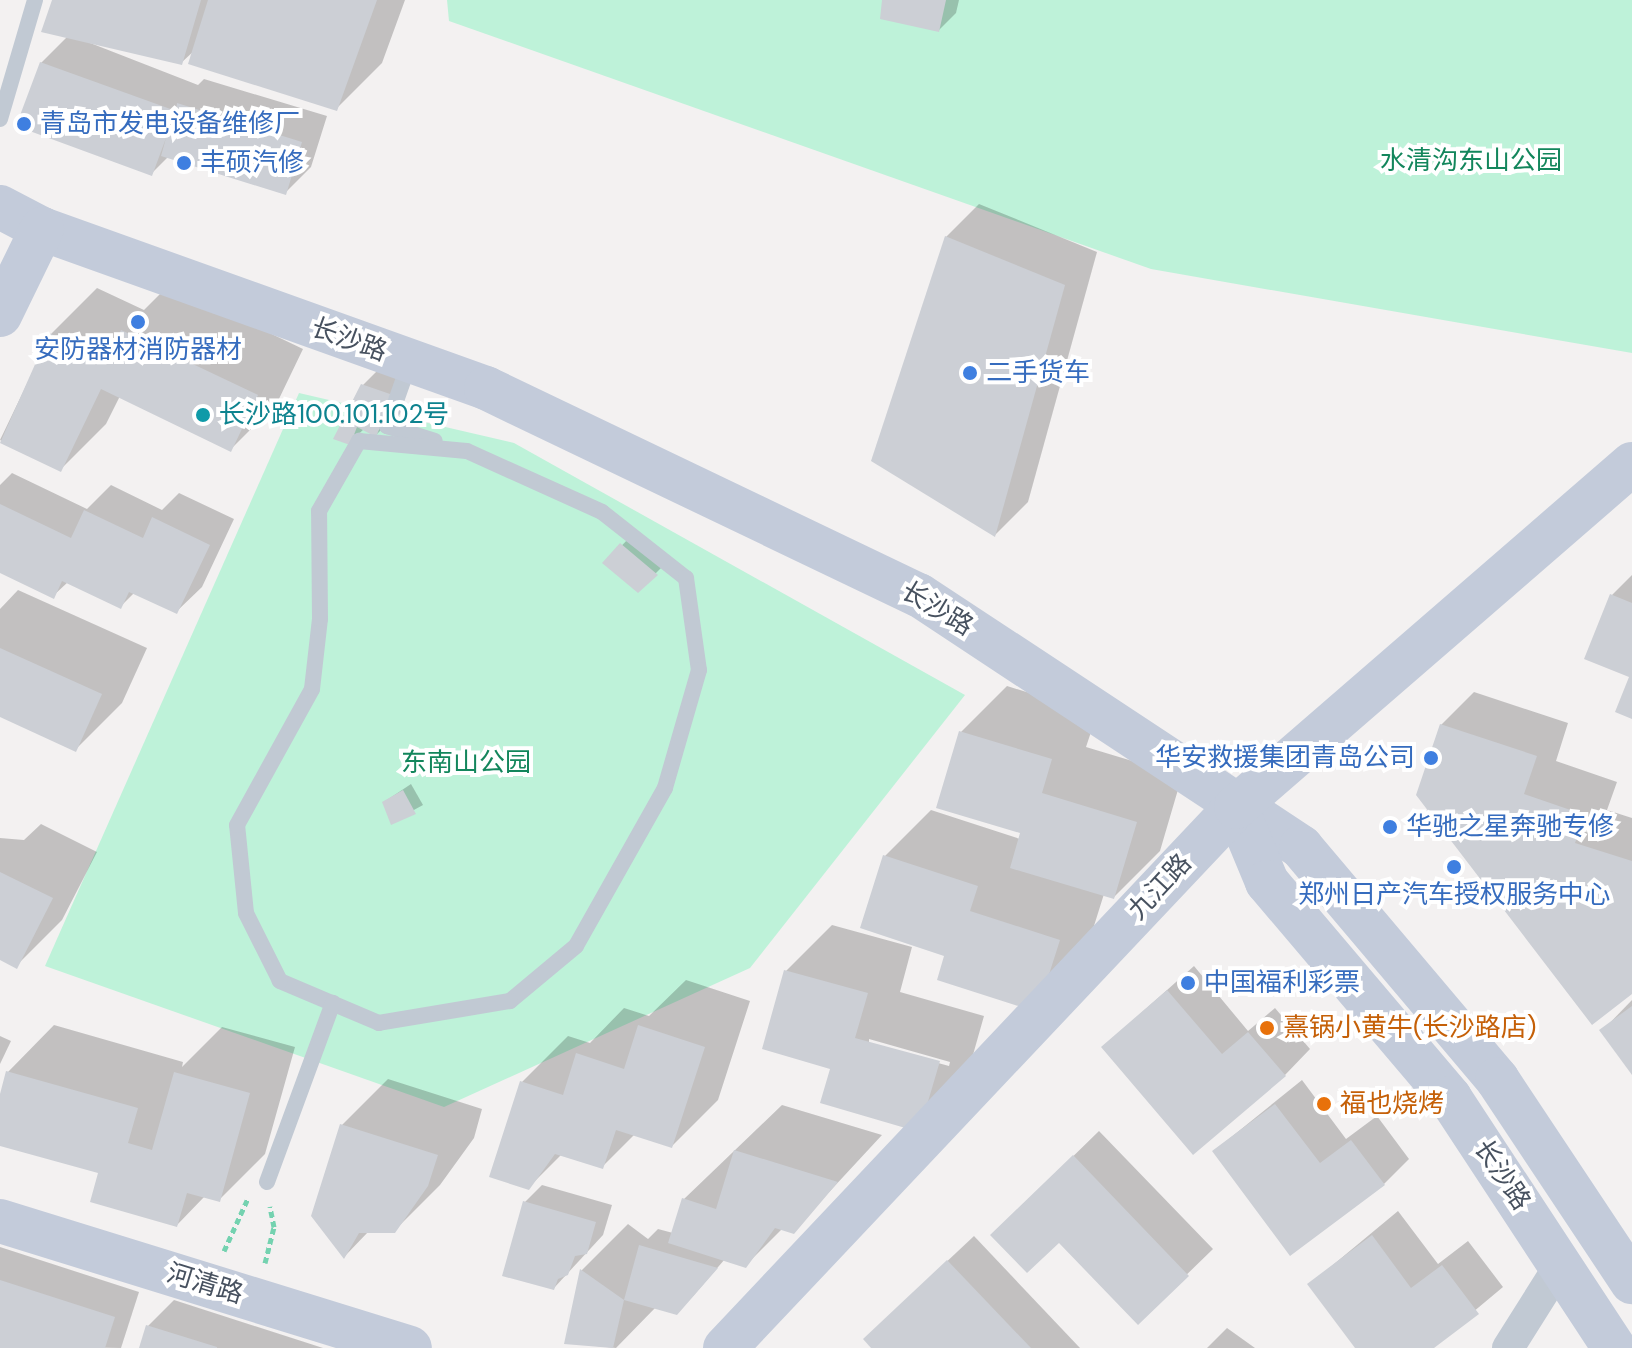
<!DOCTYPE html>
<html>
<head>
<meta charset="utf-8">
<style>
	body { margin:0 }
	#map { position:relative; width:1632px; height:1348px; overflow:hidden; background:#f3f1f1; font-family:"DM Sans","Noto Sans SC",sans-serif }
	div>[style] { position:absolute }
	.green>* { inset:0; background:#bef2d9 }
	.shadow>* { inset:0; background:#0003 }
	.building>* { inset:0; background:#cccfd5 }
	.path>* { height:5px; margin-top:-2.5px; transform-origin:0; background:repeating-linear-gradient(90deg,#74d2b0 0 6px,transparent 0 10px) }
	.lane>* { height:16px; margin:-8px; padding:0 8px; transform-origin:8px; border-radius:8px; background:#c1c9d3 }
	.street>* { height:32px; margin:-16px; padding:0 16px; transform-origin:16px; border-radius:16px; background:#c1c9d3 }
	.secondary>* { height:44px; margin:-22px; padding:0 22px; transform-origin:22px; border-radius:22px; background:#c3cbda }
	.dots>* { width:22px; height:22px; translate:-50% -50%; box-sizing:border-box; border:4px solid #fff; border-radius:50% }
	span { translate:-50% -50%; white-space:nowrap; text-align:center; line-height:1.15; -webkit-text-stroke:8px #fff; paint-order:stroke }
	.shop-label { font-size:26px; color:#366cbe }
	.left { translate:0 -50%; text-align:left }
	.right { translate:-100% -50%; text-align:right }
	.park-label { font-size:26px; color:#13865c }
	.street-label { font-size:26px; color:#47515f }
	.culture-label { font-size:26px; color:#0d838f }
	.food-label { font-size:26px; color:#c56008 }
</style>
</head>
<body>
<div id="map">
	<div class="green">
		<div style="clip-path:polygon(447px 0,1632px 0,1632px 353px,1151px 269px,449px 21px)"></div>
		<div style="clip-path:polygon(299px 393px,514px 443px,965px 695px,750px 968px,444px 1107px,45px 966px)"></div>
	</div>
	<div class="shadow">
		<div style="clip-path:polygon(54px 0,405px 0,382px 63px,336px 109px,195px 50px,181px 63px,80px 39px,198px 85px,204px 79px,327px 116px,311px 167px,285px 193px,169px 156px,151px 174px,41px 63px,68px 36px)"></div>
		<div style="clip-path:polygon(884px 0,959px 0,956px 13px,939px 30px)"></div>
		<div style="clip-path:polygon(979px 204px,1097px 252px,1028px 502px,995px 535px,946px 237px)"></div>
		<div style="clip-path:polygon(169px 285px,303px 349px,277px 403px,231px 449px,120px 396px,106px 424px,60px 470px,0 440px,51px 334px,97px 288px,144px 310px)"></div>
		<div style="clip-path:polygon(380px 368px,409px 378px,393px 418px,376px 435px,364px 429px,350px 442px,363px 385px)"></div>
		<div style="clip-path:polygon(12px 473px,87px 509px,111px 485px,162px 510px,179px 493px,234px 519px,202px 587px,176px 612px,135px 592px,120px 607px,68px 582px,53px 596px,0 571px,0 485px)"></div>
		<div style="clip-path:polygon(630px 537px,664px 565px,638px 591px,605px 563px)"></div>
		<div style="clip-path:polygon(1632px 575px,1632px 717px,1632px 676px,1612px 595px)"></div>
		<div style="clip-path:polygon(18px 590px,147px 648px,122px 703px,76px 749px,0 715px,0 609px)"></div>
		<div style="clip-path:polygon(1007px 686px,1097px 714px,1086px 747px,1182px 776px,1160px 851px,1114px 897px,1104px 894px,1082px 964px,1036px 1010px,947px 954px,885px 856px,931px 810px,1020px 839px,1023px 832px,961px 732px)"></div>
		<div style="clip-path:polygon(1474px 692px,1568px 723px,1556px 761px,1617px 782px,1607px 810px,1632px 818px,1632px 991px,1441px 725px)"></div>
		<div style="clip-path:polygon(411px 784px,423px 805px,392px 822px,384px 802px)"></div>
		<div style="clip-path:polygon(41px 824px,97px 852px,62px 920px,16px 966px,0 958px,0 838px,24px 840px)"></div>
		<div style="clip-path:polygon(evenodd,832px 925px,912px 947px,900px 992px,984px 1016px,965px 1083px,919px 1130px,832px 1067px,786px 971px,832px 925px,869px 1039px,950px 1062px,949px 1066px,869px 1044px,869px 1039px)"></div>
		<div style="clip-path:polygon(1194px 966px,1248px 1031px,1275px 1008px,1310px 1049px,1285px 1075px,1103px 1047px)"></div>
		<div style="clip-path:polygon(686px 980px,750px 1001px,718px 1100px,672px 1146px,635px 1134px,602px 1167px,562px 1154px,529px 1187px,522px 1082px,568px 1036px,590px 1043px,624px 1008px,649px 1016px)"></div>
		<div style="clip-path:polygon(1632px 1000px,1632px 1071px,1602px 1031px)"></div>
		<div style="clip-path:polygon(54px 1025px,183px 1062px,182px 1067px,222px 1027px,295px 1047px,265px 1154px,219px 1200px,205px 1196px,177px 1225px,101px 1172px,0 1144px,0 1101px,8px 1072px)"></div>
		<div style="clip-path:polygon(0 1036px,11px 1041px,0 1064px)"></div>
		<div style="clip-path:polygon(388px 1079px,482px 1109px,474px 1138px,440px 1185px,394px 1231px,369px 1231px,345px 1256px,342px 1125px)"></div>
		<div style="clip-path:polygon(1302px 1080px,1346px 1139px,1377px 1116px,1409px 1159px,1384px 1184px,1214px 1151px)"></div>
		<div style="clip-path:polygon(782px 1105px,882px 1135px,793px 1231px,783px 1228px,745px 1266px,725px 1259px,693px 1296px,656px 1307px,616px 1348px,566px 1343px,582px 1270px,628px 1224px,648px 1239px,658px 1229px,673px 1233px,684px 1199px)"></div>
		<div style="clip-path:polygon(1099px 1131px,1213px 1249px,1138px 1322px,1059px 1240px,1018px 1210px)"></div>
		<div style="clip-path:polygon(542px 1185px,612px 1205px,603px 1235px,554px 1288px,525px 1202px)"></div>
		<div style="clip-path:polygon(1398px 1211px,1438px 1264px,1468px 1241px,1503px 1287px,1430px 1348px,1358px 1348px,1310px 1284px)"></div>
		<div style="clip-path:polygon(974px 1236px,1080px 1348px,874px 1348px,891px 1314px)"></div>
		<div style="clip-path:polygon(0 1247px,139px 1292px,121px 1348px,0 1346px)"></div>
		<div style="clip-path:polygon(174px 1300px,323px 1348px,141px 1348px,148px 1326px)"></div>
		<div style="clip-path:polygon(1227px 1328px,1255px 1348px,1207px 1348px)"></div>
	</div>
	<div class="building">
		<div style="clip-path:polygon(52px 0,201px 0,182px 65px,41px 32px)"></div>
		<div style="clip-path:polygon(208px 0,377px 0,337px 111px,188px 64px)"></div>
		<div style="clip-path:polygon(882px 0,946px 0,939px 32px,880px 19px)"></div>
		<div style="clip-path:polygon(40px 62px,176px 111px,177px 103px,302px 142px,286px 195px,161px 156px,166px 138px,152px 176px,16px 126px)"></div>
		<div style="clip-path:polygon(945px 236px,1065px 285px,995px 537px,871px 461px)"></div>
		<div style="clip-path:polygon(121px 330px,258px 395px,231px 452px,101px 389px,61px 472px,0 443px,49px 333px,107px 360px)"></div>
		<div style="clip-path:polygon(361px 384px,393px 395px,376px 437px,357px 427px,350px 445px,333px 439px)"></div>
		<div style="clip-path:polygon(0 504px,71px 538px,84px 510px,143px 538px,152px 517px,210px 545px,177px 614px,129px 592px,121px 609px,62px 581px,54px 599px,0 573px)"></div>
		<div style="clip-path:polygon(620px 543px,658px 575px,638px 593px,602px 563px)"></div>
		<div style="clip-path:polygon(1610px 594px,1632px 603px,1632px 719px,1615px 712px,1629px 677px,1584px 659px)"></div>
		<div style="clip-path:polygon(0 648px,102px 694px,76px 752px,0 717px)"></div>
		<div style="clip-path:polygon(1440px 724px,1537px 756px,1524px 794px,1585px 815px,1575px 843px,1632px 861px,1632px 994px,1592px 1025px,1416px 795px)"></div>
		<div style="clip-path:polygon(959px 731px,1052px 759px,1042px 793px,1137px 822px,1114px 899px,1010px 868px,1020px 833px,936px 808px)"></div>
		<div style="clip-path:polygon(403px 790px,416px 814px,391px 825px,382px 802px)"></div>
		<div style="clip-path:polygon(883px 855px,978px 886px,970px 911px,1060px 940px,1037px 1012px,937px 980px,944px 956px,860px 928px)"></div>
		<div style="clip-path:polygon(0 872px,53px 898px,17px 969px,0 960px)"></div>
		<div style="clip-path:polygon(784px 970px,868px 993px,855px 1038px,940px 1061px,919px 1132px,820px 1103px,830px 1069px,762px 1049px)"></div>
		<div style="clip-path:polygon(1167px 990px,1222px 1054px,1248px 1032px,1286px 1076px,1193px 1155px,1101px 1047px)"></div>
		<div style="clip-path:polygon(1632px 1006px,1632px 1075px,1599px 1030px)"></div>
		<div style="clip-path:polygon(638px 1025px,705px 1047px,672px 1148px,616px 1130px,603px 1169px,555px 1154px,529px 1190px,489px 1177px,520px 1081px,563px 1095px,576px 1053px,624px 1069px)"></div>
		<div style="clip-path:polygon(6px 1071px,138px 1108px,128px 1143px,152px 1150px,174px 1072px,250px 1093px,220px 1202px,187px 1193px,177px 1227px,90px 1202px,98px 1173px,0 1146px,0 1094px)"></div>
		<div style="clip-path:polygon(1275px 1104px,1320px 1163px,1351px 1140px,1385px 1185px,1290px 1256px,1212px 1151px)"></div>
		<div style="clip-path:polygon(340px 1124px,438px 1155px,428px 1186px,395px 1233px,359px 1233px,344px 1259px,311px 1216px)"></div>
		<div style="clip-path:polygon(734px 1150px,838px 1182px,794px 1234px,775px 1228px,746px 1268px,668px 1243px,682px 1198px,716px 1209px)"></div>
		<div style="clip-path:polygon(1073px 1155px,1189px 1276px,1138px 1325px,1059px 1243px,1027px 1273px,990px 1235px)"></div>
		<div style="clip-path:polygon(523px 1201px,596px 1222px,587px 1254px,575px 1256px,568px 1275px,558px 1279px,554px 1290px,502px 1276px)"></div>
		<div style="clip-path:polygon(1372px 1235px,1411px 1288px,1442px 1265px,1479px 1314px,1434px 1348px,1355px 1348px,1307px 1284px)"></div>
		<div style="clip-path:polygon(639px 1245px,718px 1268px,677px 1315px,624px 1300px,613px 1348px,564px 1344px,580px 1269px,624px 1300px)"></div>
		<div style="clip-path:polygon(947px 1260px,1031px 1348px,871px 1348px,863px 1339px)"></div>
		<div style="clip-path:polygon(0 1280px,115px 1317px,105px 1348px,0 1348px)"></div>
		<div style="clip-path:polygon(146px 1325px,217px 1347px,217px 1348px,139px 1348px)"></div>
	</div>
	<div class="path">
		<div style="left:224px;top:1251px;width:58px;rotate:-65.6deg"></div>
		<div style="left:265px;top:1263px;width:37px;rotate:-76deg"></div>
		<div style="left:274px;top:1227px;width:21px;rotate:-101deg"></div>
	</div>
	<div class="lane">
		<div style="left:0;top:119px;width:124px;rotate:-73.6deg"></div>
		<div style="left:409px;top:364px;width:66px;rotate:109.5deg"></div>
		<div style="left:387px;top:426px;width:50px;rotate:17.4deg"></div>
		<div style="left:359px;top:441px;width:108px;rotate:5.3deg"></div>
		<div style="left:467px;top:451px;width:148px;rotate:24.3deg"></div>
		<div style="left:602px;top:512px;width:107px;rotate:38.2deg"></div>
		<div style="left:686px;top:578px;width:93px;rotate:82deg"></div>
		<div style="left:699px;top:670px;width:123px;rotate:106.1deg"></div>
		<div style="left:665px;top:788px;width:181px;rotate:119.4deg"></div>
		<div style="left:576px;top:946px;width:86px;rotate:140.2deg"></div>
		<div style="left:510px;top:1001px;width:133px;rotate:170.5deg"></div>
		<div style="left:379px;top:1023px;width:108px;rotate:-157deg"></div>
		<div style="left:280px;top:981px;width:76px;rotate:-116.6deg"></div>
		<div style="left:246px;top:913px;width:88px;rotate:-95.8deg"></div>
		<div style="left:237px;top:825px;width:155px;rotate:-61.1deg"></div>
		<div style="left:312px;top:689px;width:70px;rotate:-83.5deg"></div>
		<div style="left:320px;top:619px;width:108px;rotate:-90.5deg"></div>
		<div style="left:319px;top:511px;width:81px;rotate:-60.3deg"></div>
		<div style="left:267px;top:1182px;width:191px;rotate:-69.8deg"></div>
	</div>
	<div class="street">
		<div style="left:1508px;top:1348px;width:99px;rotate:-57.8deg"></div>
	</div>
	<div class="secondary">
		<div style="left:0;top:207px;width:47px;rotate:27.6deg"></div>
		<div style="left:42px;top:229px;width:472px;rotate:19.7deg"></div>
		<div style="left:486px;top:388px;width:480px;rotate:25.6deg"></div>
		<div style="left:919px;top:595px;width:458px;rotate:33.4deg"></div>
		<div style="left:1301px;top:847px;width:304px;rotate:49.8deg"></div>
		<div style="left:1497px;top:1079px;width:244px;rotate:56.4deg"></div>
		<div style="left:0;top:315px;width:96px;rotate:-64deg"></div>
		<div style="left:1236px;top:807px;width:81px;rotate:67.5deg"></div>
		<div style="left:1267px;top:882px;width:283px;rotate:49.7deg"></div>
		<div style="left:1450px;top:1098px;width:299px;rotate:56.7deg"></div>
		<div style="left:0;top:1221px;width:429px;rotate:17.2deg"></div>
		<div style="left:725px;top:1348px;width:744px;rotate:-46.63deg"></div>
		<div style="left:1236px;top:807px;width:524px;rotate:-40.9deg"></div>
	</div>
	<div class="dots">
		<div style="left:24px;top:124px;background:#3f7fe0"></div>
		<div style="left:184px;top:163px;background:#3f7fe0"></div>
		<div style="left:138px;top:322px;background:#3f7fe0"></div>
		<div style="left:970px;top:373px;background:#3f7fe0"></div>
		<div style="left:203px;top:415px;background:#0f9aa8"></div>
		<div style="left:1431px;top:758px;background:#3f7fe0"></div>
		<div style="left:1390px;top:827px;background:#3f7fe0"></div>
		<div style="left:1454px;top:867px;background:#3f7fe0"></div>
		<div style="left:1188px;top:983px;background:#3f7fe0"></div>
		<div style="left:1267px;top:1028px;background:#e8710a"></div>
		<div style="left:1324px;top:1104px;background:#e8710a"></div>
	</div>
	<div class="shop-label">
		<span class="left" style="left:40px;top:124px">青岛市发电设备维修厂</span>
		<span class="left" style="left:200px;top:163px">丰硕汽修</span>
		<span style="left:138px;top:350px">安防器材消防器材</span>
		<span class="left" style="left:986px;top:373px">二手货车</span>
		<span class="right" style="left:1415px;top:758px">华安救援集团青岛公司</span>
		<span class="left" style="left:1406px;top:827px">华驰之星奔驰专修</span>
		<span style="left:1454px;top:895px">郑州日产汽车授权服务中心</span>
		<span class="left" style="left:1204px;top:983px">中国福利彩票</span>
	</div>
	<div class="park-label">
		<span style="left:1471px;top:161px">水清沟东山公园</span>
		<span style="left:466px;top:763px">东南山公园</span>
	</div>
	<div class="street-label">
		<span style="left:349px;top:340px;rotate:20deg">长沙路</span>
		<span style="left:937px;top:609px;rotate:31deg">长沙路</span>
		<span style="left:1160px;top:887px;rotate:-47deg">九江路</span>
		<span style="left:1502px;top:1175px;rotate:56deg">长沙路</span>
		<span style="left:205px;top:1284px;rotate:17deg">河清路</span>
	</div>
	<div class="culture-label">
		<span class="left" style="left:219px;top:415px">长沙路100.101.102号</span>
	</div>
	<div class="food-label">
		<span class="left" style="left:1283px;top:1028px">熹锅小黄牛(长沙路店)</span>
		<span class="left" style="left:1340px;top:1104px">福也烧烤</span>
	</div>
</div>
</body>
</html>
